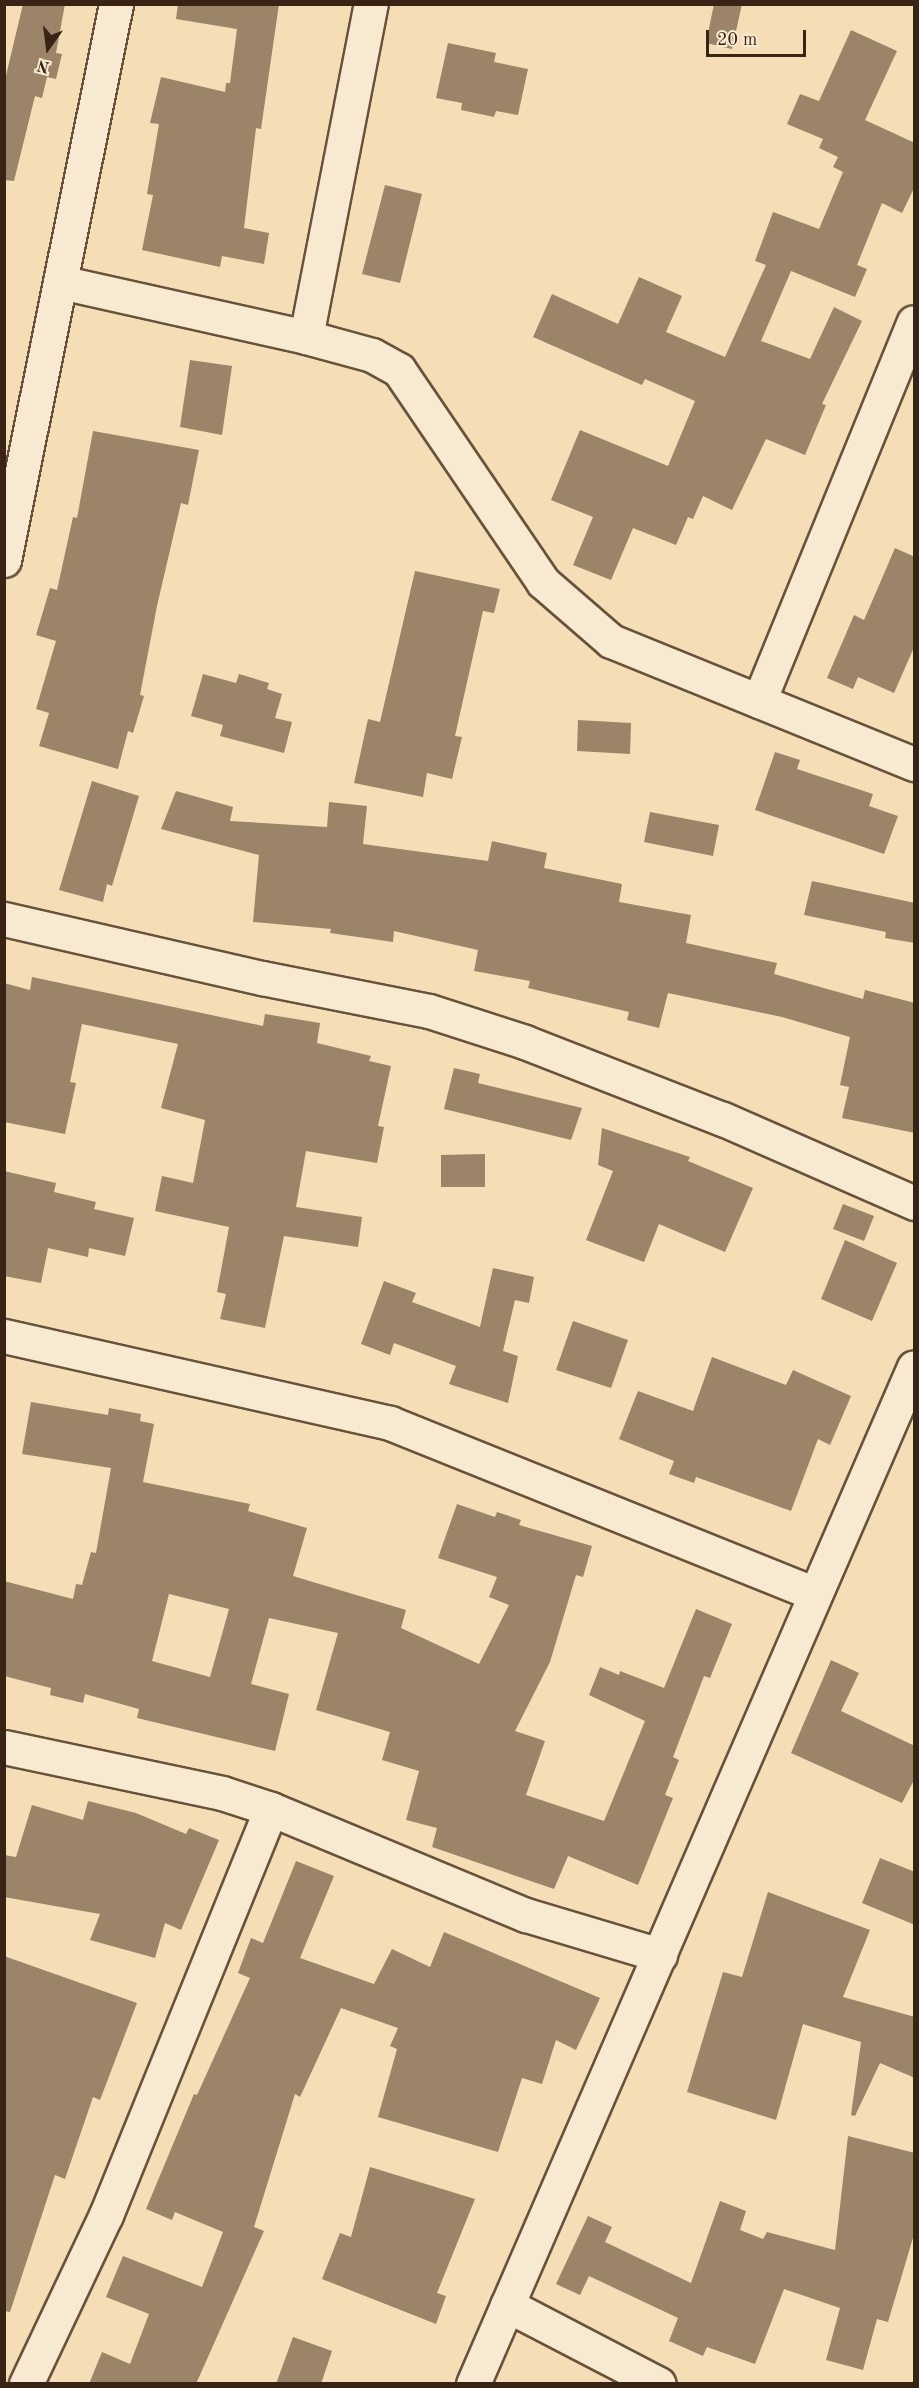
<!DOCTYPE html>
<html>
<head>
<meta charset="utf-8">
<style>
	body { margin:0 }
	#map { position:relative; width:919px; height:2388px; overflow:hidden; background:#f5deb6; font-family:"Old Standard TT",serif }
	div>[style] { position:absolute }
	.building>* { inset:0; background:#9b8468 }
	.roads { filter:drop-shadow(2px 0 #68523c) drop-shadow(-2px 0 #68523c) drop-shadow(0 2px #68523c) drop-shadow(0 -2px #68523c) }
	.minor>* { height:33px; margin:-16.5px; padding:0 16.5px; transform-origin:16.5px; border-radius:16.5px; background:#f8ead0 }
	span { translate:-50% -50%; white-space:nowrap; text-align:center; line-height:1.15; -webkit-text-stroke:4.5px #f8ead0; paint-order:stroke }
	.frame { position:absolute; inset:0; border:6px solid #392314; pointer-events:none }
	.north { position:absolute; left:18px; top:18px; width:60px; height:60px; -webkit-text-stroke:4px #f8ead0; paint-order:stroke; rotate:194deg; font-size:16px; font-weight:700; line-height:24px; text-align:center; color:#392314 }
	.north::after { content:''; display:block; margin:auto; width:21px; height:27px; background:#392314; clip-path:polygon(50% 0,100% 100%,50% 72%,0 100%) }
	.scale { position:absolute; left:706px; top:30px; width:100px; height:27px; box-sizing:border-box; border:3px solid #392314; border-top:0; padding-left:8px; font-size:18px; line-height:21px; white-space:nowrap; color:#392314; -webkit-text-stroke:4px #f8ead0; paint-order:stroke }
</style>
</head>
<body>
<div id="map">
	<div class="building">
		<div style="clip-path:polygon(23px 4px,65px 4px,56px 53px,62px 54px,56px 79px,47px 77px,42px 98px,35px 96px,14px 181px,4px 180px,4px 84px)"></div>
		<div style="clip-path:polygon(178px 4px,279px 4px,261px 129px,256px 128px,244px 228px,269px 233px,264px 264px,222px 256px,220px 267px,142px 250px,153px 195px,147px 194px,159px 124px,150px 123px,161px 77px,225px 92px,226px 83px,230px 83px,237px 29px,176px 19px)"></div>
		<div style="clip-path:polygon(714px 4px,742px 4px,732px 49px,706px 43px)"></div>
		<div style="clip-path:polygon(851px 30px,897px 51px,865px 120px,915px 143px,915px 186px,902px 213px,882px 203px,857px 265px,867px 269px,855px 297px,791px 271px,761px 341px,810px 359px,834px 307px,862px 321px,822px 404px,826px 405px,805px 455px,766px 439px,732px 510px,703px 496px,693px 519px,688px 517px,676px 545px,633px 528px,611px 580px,573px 565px,593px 517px,551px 500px,580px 430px,668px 466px,695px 401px,645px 379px,642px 385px,533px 337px,552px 294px,618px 324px,639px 277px,682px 296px,666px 332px,725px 357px,766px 265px,755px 261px,773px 212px,819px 229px,843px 172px,833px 167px,838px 157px,819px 148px,823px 139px,787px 124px,800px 94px,819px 101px)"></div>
		<div style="clip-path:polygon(448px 43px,496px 53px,494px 62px,528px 69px,518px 115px,496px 111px,494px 117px,461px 110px,462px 103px,436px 98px)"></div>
		<div style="clip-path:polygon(385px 185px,422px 194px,400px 283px,362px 274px)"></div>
		<div style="clip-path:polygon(190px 360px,232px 366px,222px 435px,180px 427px)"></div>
		<div style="clip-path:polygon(93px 431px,199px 450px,188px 505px,181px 503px,157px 606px,140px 695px,144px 696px,133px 733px,128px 731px,118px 769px,39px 746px,49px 713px,36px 709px,56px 641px,36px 635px,50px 588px,57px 590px,73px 517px,77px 518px)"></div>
		<div style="clip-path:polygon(895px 548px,915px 557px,915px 645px,894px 693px,858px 677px,853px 689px,827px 678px,854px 615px,864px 620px)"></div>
		<div style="clip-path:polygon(415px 571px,500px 589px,494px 613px,483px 611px,455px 736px,462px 737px,452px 779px,427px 773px,423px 797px,354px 783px,368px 719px,380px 722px)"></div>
		<div style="clip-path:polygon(203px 674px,236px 683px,239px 674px,269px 683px,267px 689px,282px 694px,275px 718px,292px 722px,284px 753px,220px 736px,223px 725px,191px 716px)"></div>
		<div style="clip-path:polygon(578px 720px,631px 723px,630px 754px,577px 751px)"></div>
		<div style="clip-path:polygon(775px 752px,800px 760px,797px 769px,873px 794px,869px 806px,898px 816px,884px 854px,755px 810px)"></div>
		<div style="clip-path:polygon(92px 781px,139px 796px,112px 886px,107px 884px,103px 902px,59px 890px)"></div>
		<div style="clip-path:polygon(176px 791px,233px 807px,230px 821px,327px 827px,329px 802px,367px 806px,363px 844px,488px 861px,492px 841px,547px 853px,544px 868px,622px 884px,619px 902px,691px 915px,686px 943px,777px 963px,774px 974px,863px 999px,865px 990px,915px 1003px,915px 1133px,842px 1118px,849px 1087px,840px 1085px,850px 1037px,782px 1017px,668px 993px,659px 1028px,627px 1020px,629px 1012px,528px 988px,530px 981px,474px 971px,478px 950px,394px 931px,393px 942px,330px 933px,331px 929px,253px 922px,259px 855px,161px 829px)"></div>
		<div style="clip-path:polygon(650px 812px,719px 825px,713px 856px,644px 842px)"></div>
		<div style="clip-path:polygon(812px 881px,915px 903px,915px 943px,885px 938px,886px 932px,804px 915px)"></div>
		<div style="clip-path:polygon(32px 977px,263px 1026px,265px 1014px,320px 1023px,317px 1043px,371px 1056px,369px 1061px,391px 1066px,378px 1126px,384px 1127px,377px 1163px,306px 1151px,296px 1207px,362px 1217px,358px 1247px,284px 1236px,265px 1328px,220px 1319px,226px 1294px,217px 1292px,229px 1227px,155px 1211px,162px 1176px,193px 1183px,205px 1120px,161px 1108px,178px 1044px,82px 1024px,70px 1082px,76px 1083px,65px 1134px,4px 1122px,4px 983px,30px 990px)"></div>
		<div style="clip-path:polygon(454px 1068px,480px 1074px,478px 1083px,582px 1108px,571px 1140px,444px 1109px)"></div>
		<div style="clip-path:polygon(602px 1128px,690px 1157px,688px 1161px,753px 1188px,725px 1252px,659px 1224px,644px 1262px,586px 1240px,613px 1171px,598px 1165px)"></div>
		<div style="clip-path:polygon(485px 1154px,485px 1187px,441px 1187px,441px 1155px)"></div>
		<div style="clip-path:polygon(4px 1171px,56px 1183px,54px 1192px,96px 1202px,94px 1209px,134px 1218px,125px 1256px,89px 1248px,88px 1257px,48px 1248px,41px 1283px,4px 1276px)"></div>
		<div style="clip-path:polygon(843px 1204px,874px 1216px,864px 1241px,833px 1229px)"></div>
		<div style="clip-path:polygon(845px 1240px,897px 1263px,872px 1321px,821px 1299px)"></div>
		<div style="clip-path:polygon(493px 1268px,534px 1277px,529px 1303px,515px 1300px,503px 1351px,518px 1356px,508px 1403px,449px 1384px,456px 1366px,394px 1343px,390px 1355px,361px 1344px,384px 1281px,416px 1293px,412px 1302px,480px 1327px)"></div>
		<div style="clip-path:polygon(573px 1321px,628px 1340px,611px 1388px,556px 1370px)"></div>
		<div style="clip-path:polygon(712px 1357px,786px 1385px,793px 1370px,851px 1396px,830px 1445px,818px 1439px,791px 1511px,696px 1477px,694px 1483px,669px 1474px,674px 1461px,619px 1439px,638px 1391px,693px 1411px)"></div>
		<div style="clip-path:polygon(evenodd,31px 1402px,108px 1415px,109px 1408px,141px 1414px,140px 1421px,154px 1424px,143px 1482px,250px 1504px,248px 1511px,307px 1528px,293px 1576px,406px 1610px,401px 1628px,479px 1664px,509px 1605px,489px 1597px,497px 1577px,438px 1558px,457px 1504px,495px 1517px,497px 1512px,521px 1520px,519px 1525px,592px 1546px,583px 1577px,576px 1575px,550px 1662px,515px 1731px,545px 1741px,526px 1795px,604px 1821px,645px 1721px,589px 1695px,600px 1667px,619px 1675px,620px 1671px,664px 1688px,696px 1609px,732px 1624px,710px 1678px,704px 1676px,673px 1757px,679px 1760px,665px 1795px,673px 1798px,638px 1885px,568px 1856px,554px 1889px,432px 1847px,437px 1828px,406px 1820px,419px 1771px,382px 1760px,390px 1732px,316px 1710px,338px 1633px,269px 1618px,251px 1684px,289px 1694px,275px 1751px,137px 1718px,139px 1709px,85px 1694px,83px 1703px,50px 1695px,51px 1688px,4px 1676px,4px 1581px,73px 1599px,76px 1584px,82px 1585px,91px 1552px,96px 1553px,111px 1468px,22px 1454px,31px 1402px,169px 1594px,229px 1609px,210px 1677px,152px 1661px,169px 1594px)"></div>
		<div style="clip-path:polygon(831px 1660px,859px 1673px,841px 1711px,915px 1746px,915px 1778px,902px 1803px,791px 1753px)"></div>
		<div style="clip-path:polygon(88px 1801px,136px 1813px,186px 1834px,189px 1828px,219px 1840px,181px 1930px,165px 1923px,155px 1958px,90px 1940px,100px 1914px,4px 1897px,4px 1855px,16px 1857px,32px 1805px,83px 1820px)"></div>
		<div style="clip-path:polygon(880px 1858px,915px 1872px,915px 1925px,862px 1903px)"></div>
		<div style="clip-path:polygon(296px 1861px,334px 1876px,300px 1958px,374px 1984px,392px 1949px,430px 1967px,444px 1932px,600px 1998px,576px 2050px,556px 2040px,542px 2084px,522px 2078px,498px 2152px,378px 2117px,397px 2049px,390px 2046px,398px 2028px,341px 2008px,300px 2097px,295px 2094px,254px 2227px,264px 2231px,196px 2384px,89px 2384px,102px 2352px,130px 2364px,149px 2314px,106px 2297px,123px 2256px,202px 2287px,223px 2232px,175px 2212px,172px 2220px,146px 2209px,194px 2094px,197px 2095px,250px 1978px,238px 1973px,251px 1938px,263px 1943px)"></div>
		<div style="clip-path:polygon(768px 1892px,870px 1930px,843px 1997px,915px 2017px,915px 2078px,880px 2063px,855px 2116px,851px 2115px,861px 2042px,803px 2024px,776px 2120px,687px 2092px,723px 1972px,742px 1977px)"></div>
		<div style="clip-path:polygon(4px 1956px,137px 2003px,100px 2100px,93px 2097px,65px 2179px,55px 2175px,10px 2312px,4px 2311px)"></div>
		<div style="clip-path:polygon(848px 2136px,915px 2153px,915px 2231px,888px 2322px,877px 2319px,863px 2370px,826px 2360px,840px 2308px,784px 2289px,755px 2364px,707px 2347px,703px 2356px,669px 2341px,678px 2318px,589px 2276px,580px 2295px,556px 2284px,588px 2216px,612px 2227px,605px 2242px,691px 2283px,720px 2201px,746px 2211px,740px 2230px,763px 2239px,767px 2232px,835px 2250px)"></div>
		<div style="clip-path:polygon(370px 2167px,475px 2199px,437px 2293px,446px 2296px,436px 2324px,322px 2279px,340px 2233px,351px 2237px)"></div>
		<div style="clip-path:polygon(293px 2337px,332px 2351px,321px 2384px,276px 2384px)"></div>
	</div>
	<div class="roads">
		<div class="minor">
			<div style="left:60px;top:282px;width:252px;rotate:12.6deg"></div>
			<div style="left:306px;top:337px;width:68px;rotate:15.3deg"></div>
			<div style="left:372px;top:355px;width:31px;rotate:29deg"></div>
			<div style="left:399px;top:370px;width:256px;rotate:55.8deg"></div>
			<div style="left:543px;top:582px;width:90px;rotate:40.9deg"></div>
			<div style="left:611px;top:641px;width:327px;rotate:22.1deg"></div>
			<div style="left:306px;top:337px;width:339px;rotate:-79deg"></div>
			<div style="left:4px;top:560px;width:567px;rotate:-78.61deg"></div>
			<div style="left:759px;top:701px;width:409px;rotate:-67.8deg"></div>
			<div style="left:4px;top:919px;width:265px;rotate:12.9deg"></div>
			<div style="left:262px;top:978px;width:170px;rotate:11.2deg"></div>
			<div style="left:429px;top:1011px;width:101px;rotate:17.9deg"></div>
			<div style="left:525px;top:1042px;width:212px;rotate:21.3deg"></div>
			<div style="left:723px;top:1119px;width:209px;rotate:23.7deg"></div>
			<div style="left:4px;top:1336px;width:396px;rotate:12.7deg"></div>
			<div style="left:390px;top:1423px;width:458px;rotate:21.9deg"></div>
			<div style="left:4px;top:1747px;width:223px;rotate:11.9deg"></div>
			<div style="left:222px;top:1793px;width:52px;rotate:18.1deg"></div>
			<div style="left:271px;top:1809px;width:276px;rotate:22.6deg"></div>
			<div style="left:526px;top:1915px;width:140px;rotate:16.6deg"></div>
			<div style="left:507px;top:2305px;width:171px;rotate:27.5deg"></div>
			<div style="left:26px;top:2384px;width:187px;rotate:-64.7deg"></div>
			<div style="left:106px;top:2215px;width:438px;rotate:-67.9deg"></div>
			<div style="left:473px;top:2384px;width:1108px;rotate:-66.56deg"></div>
		</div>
	</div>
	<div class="frame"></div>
	<div class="north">N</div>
	<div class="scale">20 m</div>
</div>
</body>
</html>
